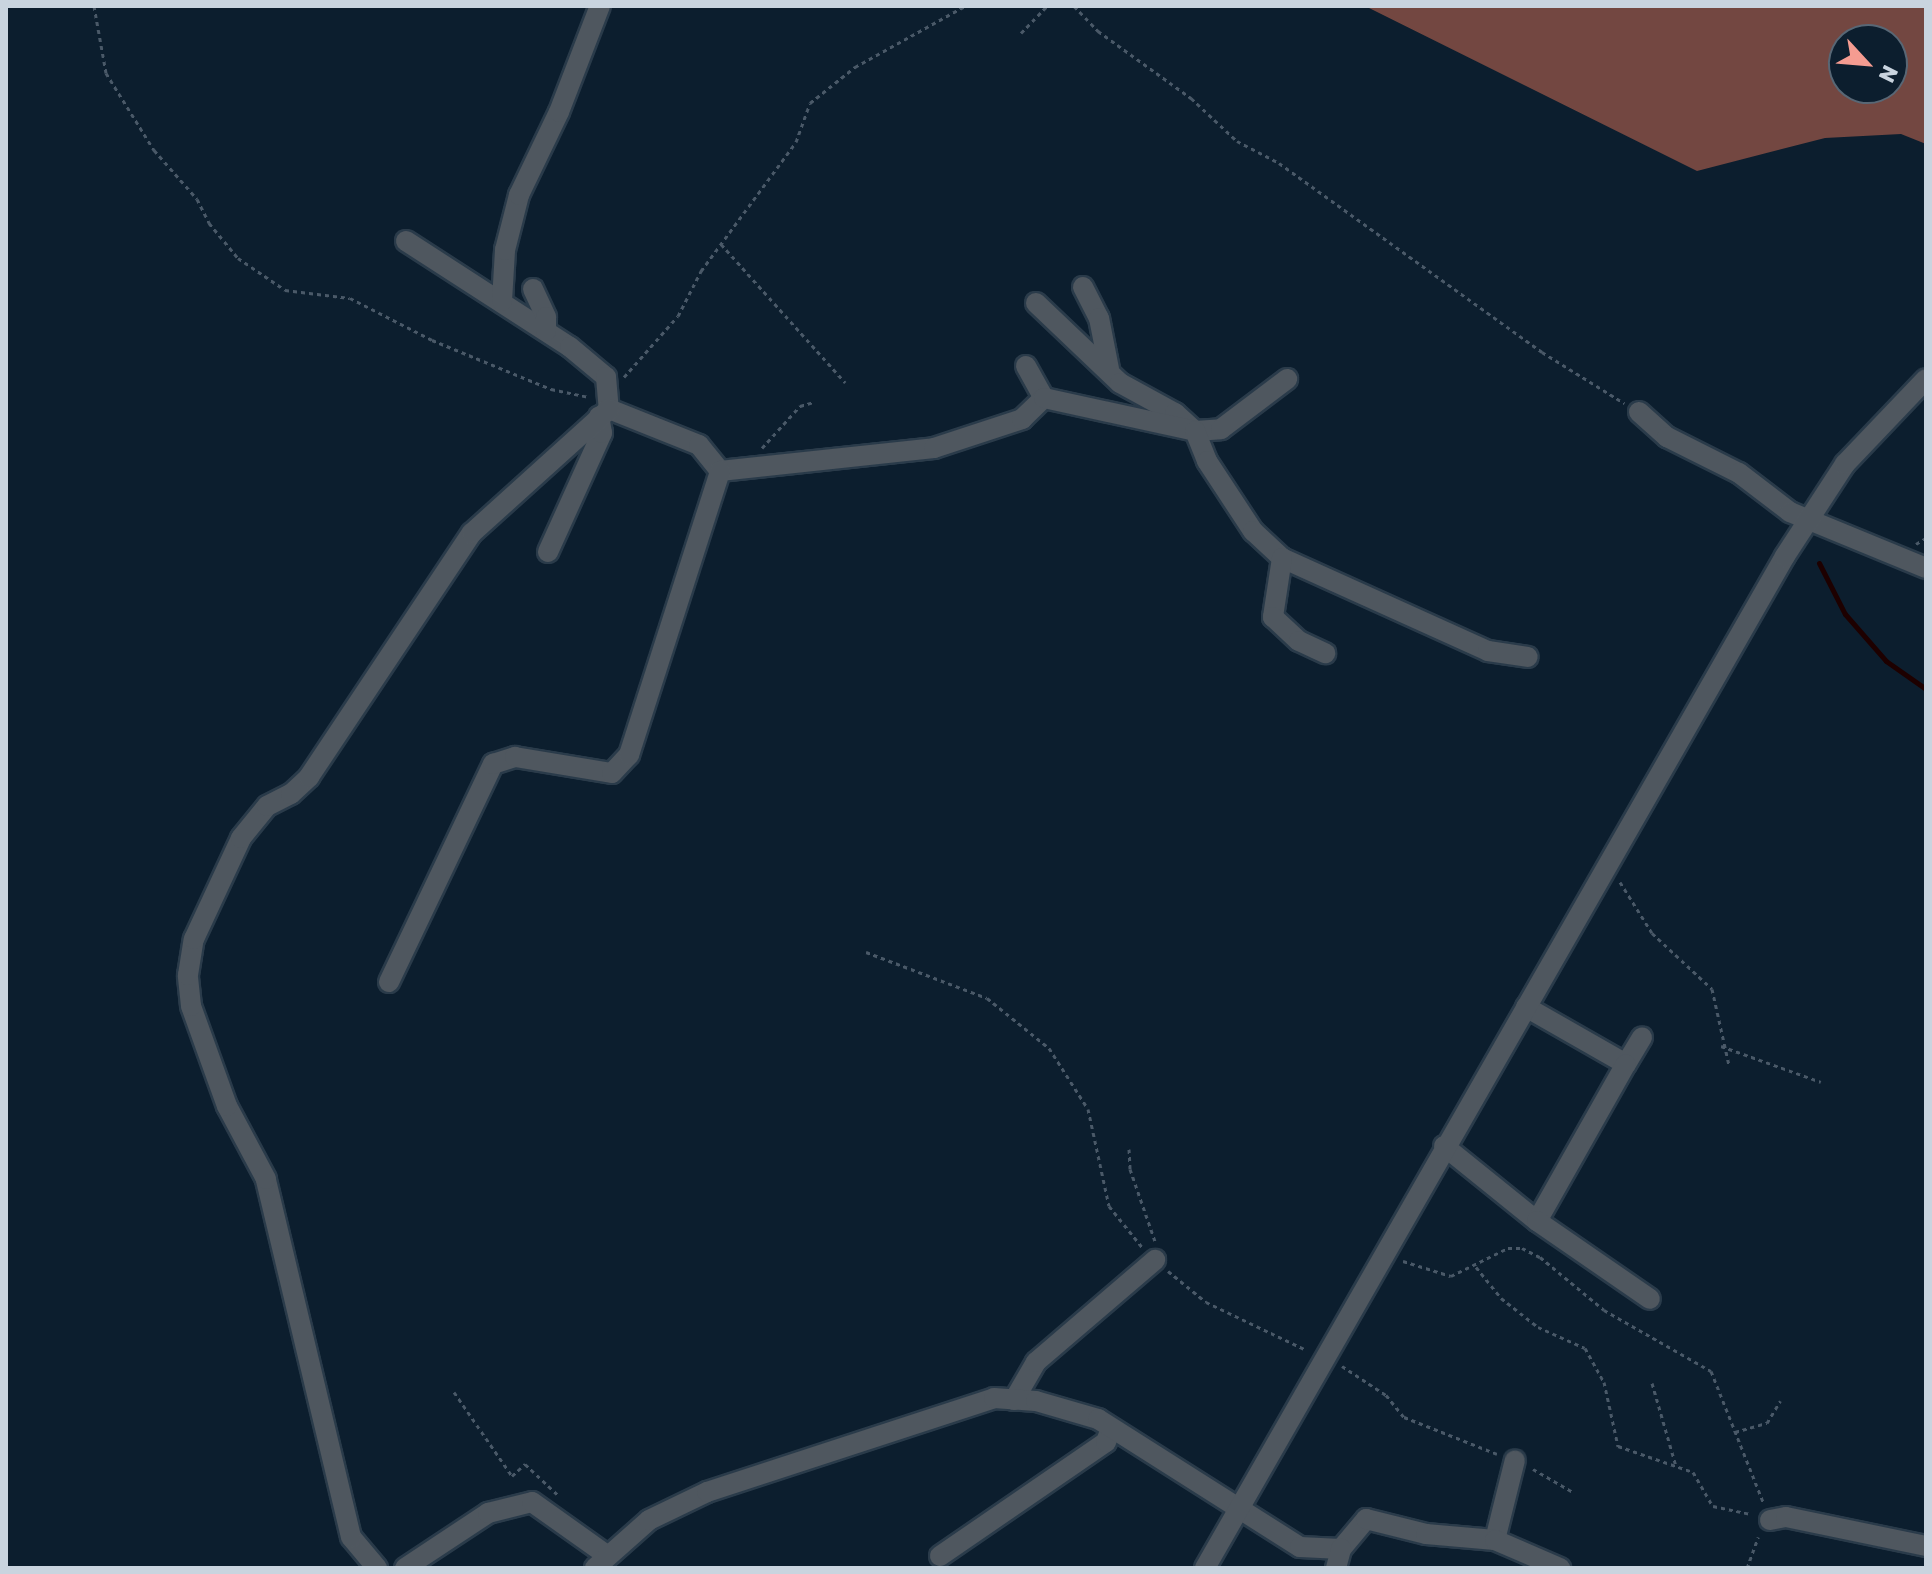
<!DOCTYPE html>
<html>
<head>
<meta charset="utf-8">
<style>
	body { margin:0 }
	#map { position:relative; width:1932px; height:1574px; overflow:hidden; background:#0c1e2e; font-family:Rubik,sans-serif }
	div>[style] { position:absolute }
	.forest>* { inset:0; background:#734741 }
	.stream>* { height:5px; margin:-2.5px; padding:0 2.5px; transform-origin:2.5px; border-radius:2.5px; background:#1d0000 }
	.path>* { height:3px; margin-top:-1.5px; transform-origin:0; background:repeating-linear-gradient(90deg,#4a5968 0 4px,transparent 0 8px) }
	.roads { filter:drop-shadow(2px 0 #2a3b4a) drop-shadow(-2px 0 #2a3b4a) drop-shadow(0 2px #2a3b4a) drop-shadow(0 -2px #2a3b4a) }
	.minor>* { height:20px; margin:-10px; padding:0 10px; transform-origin:10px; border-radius:10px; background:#4f575f }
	span { translate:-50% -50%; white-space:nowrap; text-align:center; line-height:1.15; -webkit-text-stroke:8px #0c1e2e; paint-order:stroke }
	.frame { position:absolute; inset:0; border:8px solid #c9d4df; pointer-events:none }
	.north { position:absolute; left:1828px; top:24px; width:80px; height:80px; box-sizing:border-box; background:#0c1e2e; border:2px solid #586775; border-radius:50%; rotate:116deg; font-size:22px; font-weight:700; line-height:32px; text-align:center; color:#c9d4df }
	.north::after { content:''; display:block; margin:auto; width:28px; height:36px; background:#f59c91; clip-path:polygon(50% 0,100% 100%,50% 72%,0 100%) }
</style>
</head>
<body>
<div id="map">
	<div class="forest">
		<div style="clip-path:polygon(evenodd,1365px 6px,1926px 6px,1926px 144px,1901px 134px,1825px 138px,1697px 171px,1365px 6px,1844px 40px,1892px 40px,1892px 88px,1844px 88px,1844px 40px)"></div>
	</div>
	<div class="stream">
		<div style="left:1819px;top:563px;width:57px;rotate:63deg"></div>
		<div style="left:1845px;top:614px;width:62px;rotate:48.9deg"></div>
		<div style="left:1886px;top:661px;width:49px;rotate:35deg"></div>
	</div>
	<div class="path">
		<div style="left:94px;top:6px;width:68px;rotate:79.8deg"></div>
		<div style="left:106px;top:73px;width:91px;rotate:58.1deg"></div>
		<div style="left:154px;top:150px;width:65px;rotate:48.7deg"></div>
		<div style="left:197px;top:199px;width:27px;rotate:63deg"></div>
		<div style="left:209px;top:223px;width:45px;rotate:50.4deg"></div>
		<div style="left:238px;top:258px;width:57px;rotate:34.2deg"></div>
		<div style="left:285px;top:290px;width:65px;rotate:7deg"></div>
		<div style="left:350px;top:298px;width:92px;rotate:27.1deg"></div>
		<div style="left:432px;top:340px;width:129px;rotate:22.4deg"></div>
		<div style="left:551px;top:389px;width:38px;rotate:12deg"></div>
		<div style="left:1074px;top:6px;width:35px;rotate:46deg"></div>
		<div style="left:1098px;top:31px;width:115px;rotate:35.8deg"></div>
		<div style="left:1191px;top:98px;width:63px;rotate:43.1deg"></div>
		<div style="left:1237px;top:141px;width:47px;rotate:27.6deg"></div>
		<div style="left:1279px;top:163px;width:324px;rotate:35.7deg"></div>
		<div style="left:1542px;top:352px;width:97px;rotate:31.9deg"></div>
		<div style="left:1021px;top:33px;width:37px;rotate:-46deg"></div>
		<div style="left:721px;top:244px;width:186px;rotate:48.1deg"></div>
		<div style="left:624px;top:377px;width:81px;rotate:-48.5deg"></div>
		<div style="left:678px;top:316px;width:51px;rotate:-62.9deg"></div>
		<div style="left:701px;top:271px;width:160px;rotate:-53.6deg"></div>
		<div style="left:796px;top:142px;width:41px;rotate:-70.3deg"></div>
		<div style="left:810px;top:103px;width:58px;rotate:-38.7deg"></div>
		<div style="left:855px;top:67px;width:126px;rotate:-29deg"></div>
		<div style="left:762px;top:448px;width:57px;rotate:-47.9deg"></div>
		<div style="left:800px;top:406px;width:15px;rotate:-16deg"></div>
		<div style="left:1916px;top:544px;width:12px;rotate:-31deg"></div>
		<div style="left:1620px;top:882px;width:60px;rotate:57.9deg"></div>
		<div style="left:1652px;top:933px;width:82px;rotate:43deg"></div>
		<div style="left:1712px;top:989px;width:78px;rotate:77.4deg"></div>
		<div style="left:866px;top:952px;width:129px;rotate:20.8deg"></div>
		<div style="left:987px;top:998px;width:80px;rotate:38.9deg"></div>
		<div style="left:1049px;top:1048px;width:72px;rotate:57.4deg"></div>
		<div style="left:1088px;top:1109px;width:99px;rotate:77.8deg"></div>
		<div style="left:1109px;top:1206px;width:53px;rotate:51.2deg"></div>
		<div style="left:1721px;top:1046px;width:106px;rotate:19.8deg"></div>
		<div style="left:1129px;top:1149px;width:20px;rotate:87deg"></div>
		<div style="left:1130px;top:1169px;width:76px;rotate:70.9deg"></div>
		<div style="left:1403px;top:1261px;width:50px;rotate:17.4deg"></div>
		<div style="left:1451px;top:1276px;width:64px;rotate:-26.2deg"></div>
		<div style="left:1508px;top:1248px;width:14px"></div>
		<div style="left:1522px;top:1248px;width:20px;rotate:27deg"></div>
		<div style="left:1540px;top:1257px;width:83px;rotate:39.6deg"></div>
		<div style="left:1604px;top:1310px;width:123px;rotate:29.7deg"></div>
		<div style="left:1711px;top:1371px;width:141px;rotate:68.3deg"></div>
		<div style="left:1476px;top:1267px;width:40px;rotate:51deg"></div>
		<div style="left:1501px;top:1298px;width:47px;rotate:38.1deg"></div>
		<div style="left:1538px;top:1327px;width:51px;rotate:24.1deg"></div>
		<div style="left:1585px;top:1348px;width:39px;rotate:61deg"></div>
		<div style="left:1604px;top:1382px;width:66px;rotate:77.7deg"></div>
		<div style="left:1618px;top:1446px;width:79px;rotate:19.1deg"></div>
		<div style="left:1693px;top:1472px;width:39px;rotate:60deg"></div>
		<div style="left:1713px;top:1506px;width:39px;rotate:12deg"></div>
		<div style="left:1168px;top:1271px;width:49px;rotate:39.2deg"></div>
		<div style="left:1206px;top:1302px;width:111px;rotate:25.6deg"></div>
		<div style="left:1342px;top:1366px;width:53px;rotate:33.4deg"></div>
		<div style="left:1386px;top:1395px;width:28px;rotate:51deg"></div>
		<div style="left:1404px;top:1417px;width:100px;rotate:21.7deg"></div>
		<div style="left:1652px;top:1383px;width:86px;rotate:73.9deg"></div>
		<div style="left:454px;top:1392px;width:102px;rotate:55.4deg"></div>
		<div style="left:512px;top:1476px;width:18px;rotate:-43deg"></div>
		<div style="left:525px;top:1464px;width:45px;rotate:43.2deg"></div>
		<div style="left:1735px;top:1432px;width:33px;rotate:-16deg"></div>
		<div style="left:1767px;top:1423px;width:26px;rotate:-59deg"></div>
		<div style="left:1533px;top:1469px;width:46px;rotate:29.9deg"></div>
		<div style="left:1747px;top:1568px;width:33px;rotate:-70deg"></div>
	</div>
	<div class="roads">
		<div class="minor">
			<div style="left:406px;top:241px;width:195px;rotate:32.9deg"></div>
			<div style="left:570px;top:347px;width:47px;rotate:39.8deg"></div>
			<div style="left:606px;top:377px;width:32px;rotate:85deg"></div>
			<div style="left:1083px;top:287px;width:35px;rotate:63deg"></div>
			<div style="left:1099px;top:318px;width:52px;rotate:78.9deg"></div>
			<div style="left:533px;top:289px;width:31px;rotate:65deg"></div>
			<div style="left:546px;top:317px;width:14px;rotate:90deg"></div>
			<div style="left:502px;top:301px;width:51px;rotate:-86.6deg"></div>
			<div style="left:505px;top:250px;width:57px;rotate:-75.7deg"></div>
			<div style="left:519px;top:195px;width:92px;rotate:-64.3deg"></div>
			<div style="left:559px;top:112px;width:114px;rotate:-68.9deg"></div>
			<div style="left:1036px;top:303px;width:116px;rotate:43.6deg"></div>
			<div style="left:1120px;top:383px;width:63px;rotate:28.6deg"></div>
			<div style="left:1175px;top:413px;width:27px;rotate:42deg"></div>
			<div style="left:1195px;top:431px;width:26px;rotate:-4deg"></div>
			<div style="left:1221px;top:429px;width:83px;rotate:-37.1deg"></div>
			<div style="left:1026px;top:366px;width:37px;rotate:61deg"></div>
			<div style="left:609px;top:409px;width:97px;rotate:21.8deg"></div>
			<div style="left:699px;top:445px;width:33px;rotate:51deg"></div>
			<div style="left:720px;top:471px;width:215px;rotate:-6.1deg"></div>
			<div style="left:934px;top:448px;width:93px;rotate:-18.2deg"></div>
			<div style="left:1022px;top:419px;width:30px;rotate:-44deg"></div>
			<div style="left:1044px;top:398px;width:155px;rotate:12.3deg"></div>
			<div style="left:1195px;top:431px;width:32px;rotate:68deg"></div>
			<div style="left:1207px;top:461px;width:84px;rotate:56.7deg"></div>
			<div style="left:1253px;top:531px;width:40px;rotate:43deg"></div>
			<div style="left:1282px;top:558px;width:226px;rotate:24.3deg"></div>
			<div style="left:1488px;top:651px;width:40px;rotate:8.5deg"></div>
			<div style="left:1639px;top:412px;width:38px;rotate:42deg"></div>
			<div style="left:1667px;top:437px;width:80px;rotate:26.6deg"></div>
			<div style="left:1739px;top:473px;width:64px;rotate:37.4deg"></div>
			<div style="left:1790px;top:512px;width:147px;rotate:22.4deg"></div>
			<div style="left:548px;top:552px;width:131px;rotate:-65.6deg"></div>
			<div style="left:602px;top:433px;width:17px;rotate:-100deg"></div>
			<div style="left:1282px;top:558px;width:60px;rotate:98.7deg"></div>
			<div style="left:1273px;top:617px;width:35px;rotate:43deg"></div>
			<div style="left:1299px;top:641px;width:29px;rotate:25deg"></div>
			<div style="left:389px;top:982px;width:242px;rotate:-64.5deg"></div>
			<div style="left:493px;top:764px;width:23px;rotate:-18deg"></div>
			<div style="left:515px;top:757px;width:98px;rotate:9.4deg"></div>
			<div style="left:612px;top:773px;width:25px;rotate:-47deg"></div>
			<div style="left:629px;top:755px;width:298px;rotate:-72.2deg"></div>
			<div style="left:1526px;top:1007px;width:115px;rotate:29.7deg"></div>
			<div style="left:1626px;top:1064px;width:31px;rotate:-59deg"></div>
			<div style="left:1444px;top:1146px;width:119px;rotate:38.9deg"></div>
			<div style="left:1537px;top:1221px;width:180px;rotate:-60.5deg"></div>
			<div style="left:1537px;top:1221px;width:137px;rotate:34.6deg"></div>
			<div style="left:1014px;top:1400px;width:44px;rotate:-59.9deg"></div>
			<div style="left:1036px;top:1362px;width:157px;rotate:-40.6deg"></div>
			<div style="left:1770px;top:1520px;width:16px;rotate:-11deg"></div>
			<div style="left:1786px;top:1517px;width:143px;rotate:11.7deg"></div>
			<div style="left:1495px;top:1540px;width:82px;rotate:-76deg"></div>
			<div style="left:940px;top:1556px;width:201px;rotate:-34.5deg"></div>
			<div style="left:1106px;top:1442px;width:15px;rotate:-70deg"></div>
			<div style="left:377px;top:1568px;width:40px;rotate:-130deg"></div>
			<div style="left:351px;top:1537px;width:368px;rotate:-103.4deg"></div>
			<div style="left:266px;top:1179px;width:83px;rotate:-118.1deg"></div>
			<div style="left:227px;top:1106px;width:106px;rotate:-109.8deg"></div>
			<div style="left:191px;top:1006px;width:31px;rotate:-96deg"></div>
			<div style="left:188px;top:975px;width:36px;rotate:-81deg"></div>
			<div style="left:194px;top:939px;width:111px;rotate:-65deg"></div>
			<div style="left:241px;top:838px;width:41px;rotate:-50.9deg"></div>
			<div style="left:267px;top:806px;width:27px;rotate:-27deg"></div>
			<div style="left:291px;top:794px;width:25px;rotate:-43deg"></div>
			<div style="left:309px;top:777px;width:293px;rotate:-56.3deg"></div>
			<div style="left:472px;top:533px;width:185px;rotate:-42.1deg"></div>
			<div style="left:405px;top:1568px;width:100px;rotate:-33.5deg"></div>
			<div style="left:488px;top:1513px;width:45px;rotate:-14deg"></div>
			<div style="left:532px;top:1502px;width:93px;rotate:35.4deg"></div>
			<div style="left:595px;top:1568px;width:72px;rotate:-41.6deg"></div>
			<div style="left:649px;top:1520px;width:64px;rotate:-25.8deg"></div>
			<div style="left:707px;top:1492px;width:302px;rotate:-18.1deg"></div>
			<div style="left:994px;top:1398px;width:42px;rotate:4.1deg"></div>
			<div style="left:1036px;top:1401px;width:65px;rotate:16.2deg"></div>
			<div style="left:1098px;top:1419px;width:239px;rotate:32.4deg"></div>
			<div style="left:1300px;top:1547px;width:41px;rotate:2.8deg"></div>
			<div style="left:1341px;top:1549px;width:39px;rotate:-50deg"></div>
			<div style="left:1366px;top:1519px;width:62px;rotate:14deg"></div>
			<div style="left:1426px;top:1534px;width:69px;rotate:5deg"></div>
			<div style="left:1495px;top:1540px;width:71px;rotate:23.3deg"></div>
			<div style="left:1205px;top:1568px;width:1166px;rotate:-60.18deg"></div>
			<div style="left:1785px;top:556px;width:110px;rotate:-56.9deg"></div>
			<div style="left:1845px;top:464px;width:117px;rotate:-46.4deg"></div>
			<div style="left:1336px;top:1568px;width:20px;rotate:-75deg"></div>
		</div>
	</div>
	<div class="frame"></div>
	<div class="north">N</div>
</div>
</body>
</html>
